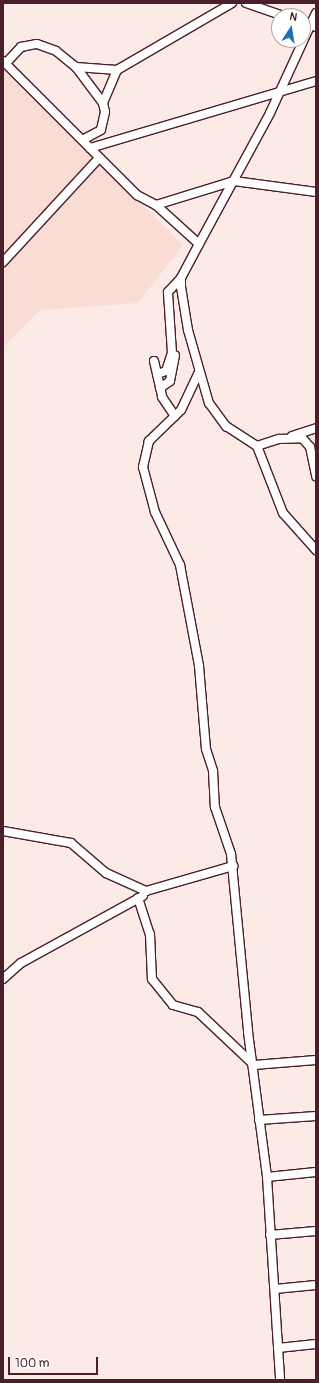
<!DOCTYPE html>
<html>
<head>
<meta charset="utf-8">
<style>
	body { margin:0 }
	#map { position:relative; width:319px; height:1383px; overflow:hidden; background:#fbeae6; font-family:Pangolin,sans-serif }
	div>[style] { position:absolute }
	.built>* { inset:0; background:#f9dcd4 }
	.roads { filter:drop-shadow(1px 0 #4a1f2b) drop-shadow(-1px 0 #4a1f2b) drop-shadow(0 1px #4a1f2b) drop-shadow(0 -1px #4a1f2b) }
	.minor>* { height:8px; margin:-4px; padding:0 4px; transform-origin:4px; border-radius:4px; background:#fff }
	span { translate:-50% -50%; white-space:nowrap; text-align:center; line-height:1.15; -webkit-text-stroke:3.5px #fff; paint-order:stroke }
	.frame { position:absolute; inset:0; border:4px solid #4a1f2b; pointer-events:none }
	.north { position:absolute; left:271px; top:8px; width:40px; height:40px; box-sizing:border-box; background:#fff; border:1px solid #b7a5aa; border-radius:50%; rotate:12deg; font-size:11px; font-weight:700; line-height:16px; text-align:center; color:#4a1f2b }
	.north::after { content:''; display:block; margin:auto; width:14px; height:18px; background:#1f6fb2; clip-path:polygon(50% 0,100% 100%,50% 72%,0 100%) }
	.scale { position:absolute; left:8px; top:1357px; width:90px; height:18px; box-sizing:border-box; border:2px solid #4a1f2b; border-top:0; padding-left:5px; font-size:12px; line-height:14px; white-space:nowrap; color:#4a1f2b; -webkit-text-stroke:3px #fff; paint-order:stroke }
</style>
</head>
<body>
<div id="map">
	<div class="built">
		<div style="clip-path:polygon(3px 66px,183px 245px,138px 303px,40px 310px,3px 347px)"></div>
	</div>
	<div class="roads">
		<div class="minor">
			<div style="left:246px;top:3px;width:39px;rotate:19deg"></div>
			<div style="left:303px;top:22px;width:14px;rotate:21deg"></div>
			<div style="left:3px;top:61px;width:190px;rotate:45deg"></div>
			<div style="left:137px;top:195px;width:21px;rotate:28deg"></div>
			<div style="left:156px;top:205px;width:58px;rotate:42.2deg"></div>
			<div style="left:199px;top:244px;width:149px;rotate:-61.5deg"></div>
			<div style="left:270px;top:113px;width:110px;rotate:-65.3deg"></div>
			<div style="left:6px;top:63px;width:22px;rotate:-47deg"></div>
			<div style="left:21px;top:47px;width:16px;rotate:-11deg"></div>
			<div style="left:37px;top:44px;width:20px;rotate:20deg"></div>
			<div style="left:56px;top:51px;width:26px;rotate:39deg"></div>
			<div style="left:76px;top:67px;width:45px;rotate:53.1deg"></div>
			<div style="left:103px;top:103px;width:9px;rotate:77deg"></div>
			<div style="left:105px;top:112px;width:18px;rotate:103deg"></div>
			<div style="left:101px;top:130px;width:21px;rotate:152deg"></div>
			<div style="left:76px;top:67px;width:41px;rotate:4.2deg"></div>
			<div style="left:117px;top:70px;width:133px;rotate:-30.2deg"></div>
			<div style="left:103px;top:103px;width:36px;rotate:-67deg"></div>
			<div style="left:90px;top:148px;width:236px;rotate:-16.5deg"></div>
			<div style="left:156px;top:205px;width:82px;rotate:-17.1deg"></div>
			<div style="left:234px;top:181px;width:83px;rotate:7.6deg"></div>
			<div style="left:199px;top:244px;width:38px;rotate:118deg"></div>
			<div style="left:181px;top:278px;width:9px;rotate:90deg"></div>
			<div style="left:181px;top:287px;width:44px;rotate:80.8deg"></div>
			<div style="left:188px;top:330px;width:76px;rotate:74deg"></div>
			<div style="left:209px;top:403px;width:29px;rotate:54deg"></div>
			<div style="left:226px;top:426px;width:37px;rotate:33deg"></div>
			<div style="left:257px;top:446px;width:72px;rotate:68.8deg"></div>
			<div style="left:283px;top:513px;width:50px;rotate:48.3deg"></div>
			<div style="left:3px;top:262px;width:142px;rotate:-47.3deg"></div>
			<div style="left:154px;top:361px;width:37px;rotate:77deg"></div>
			<div style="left:162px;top:397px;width:23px;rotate:56deg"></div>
			<div style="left:199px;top:372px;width:42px;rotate:115.3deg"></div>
			<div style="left:181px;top:410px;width:45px;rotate:135.9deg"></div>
			<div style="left:149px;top:441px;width:27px;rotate:103deg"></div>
			<div style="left:143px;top:467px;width:47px;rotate:75.1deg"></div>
			<div style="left:155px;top:512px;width:59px;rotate:64.7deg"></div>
			<div style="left:180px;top:565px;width:103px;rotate:79.3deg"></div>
			<div style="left:199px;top:666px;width:83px;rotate:85.2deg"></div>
			<div style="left:206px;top:749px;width:23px;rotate:72deg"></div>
			<div style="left:213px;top:771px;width:36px;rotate:87deg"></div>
			<div style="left:215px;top:807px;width:50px;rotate:71.2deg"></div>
			<div style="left:231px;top:854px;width:179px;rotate:84.5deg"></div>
			<div style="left:248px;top:1032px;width:146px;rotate:82.5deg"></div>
			<div style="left:267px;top:1177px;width:203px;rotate:86.3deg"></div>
			<div style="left:157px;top:374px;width:9px;rotate:-18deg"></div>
			<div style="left:166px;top:371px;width:19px;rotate:-72deg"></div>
			<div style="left:172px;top:353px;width:61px;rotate:-93.8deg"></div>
			<div style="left:168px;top:292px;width:19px;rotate:-47deg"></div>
			<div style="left:160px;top:388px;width:12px;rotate:-35deg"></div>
			<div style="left:170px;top:381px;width:26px;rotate:-79deg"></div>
			<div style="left:292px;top:436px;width:25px;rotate:-18deg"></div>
			<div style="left:257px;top:446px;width:23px;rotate:-18deg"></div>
			<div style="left:279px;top:439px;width:23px;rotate:-2deg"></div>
			<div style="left:302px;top:438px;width:12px;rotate:48deg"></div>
			<div style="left:310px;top:447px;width:30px;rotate:78deg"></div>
			<div style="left:3px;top:831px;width:69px;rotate:10deg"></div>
			<div style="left:71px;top:843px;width:46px;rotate:40.6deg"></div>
			<div style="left:106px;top:873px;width:44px;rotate:24.2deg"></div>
			<div style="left:146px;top:891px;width:91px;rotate:-16deg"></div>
			<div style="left:138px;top:898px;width:38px;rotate:72deg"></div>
			<div style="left:150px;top:934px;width:45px;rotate:87.5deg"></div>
			<div style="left:152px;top:979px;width:33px;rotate:51deg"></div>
			<div style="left:173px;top:1005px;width:26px;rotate:16deg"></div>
			<div style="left:198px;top:1012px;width:77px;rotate:43.4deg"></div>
			<div style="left:254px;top:1065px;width:62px;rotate:-4.6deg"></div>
			<div style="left:3px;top:979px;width:24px;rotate:-42deg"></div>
			<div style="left:21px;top:963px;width:139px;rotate:-28.8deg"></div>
			<div style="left:259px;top:1120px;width:57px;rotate:-4deg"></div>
			<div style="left:267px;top:1177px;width:49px;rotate:-5.8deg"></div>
			<div style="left:270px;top:1235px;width:46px;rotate:-5deg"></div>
			<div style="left:275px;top:1289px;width:41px;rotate:-5.6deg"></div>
			<div style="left:278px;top:1348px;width:38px;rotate:-6deg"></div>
		</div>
	</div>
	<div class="frame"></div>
	<div class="north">N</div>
	<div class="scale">100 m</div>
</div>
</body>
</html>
